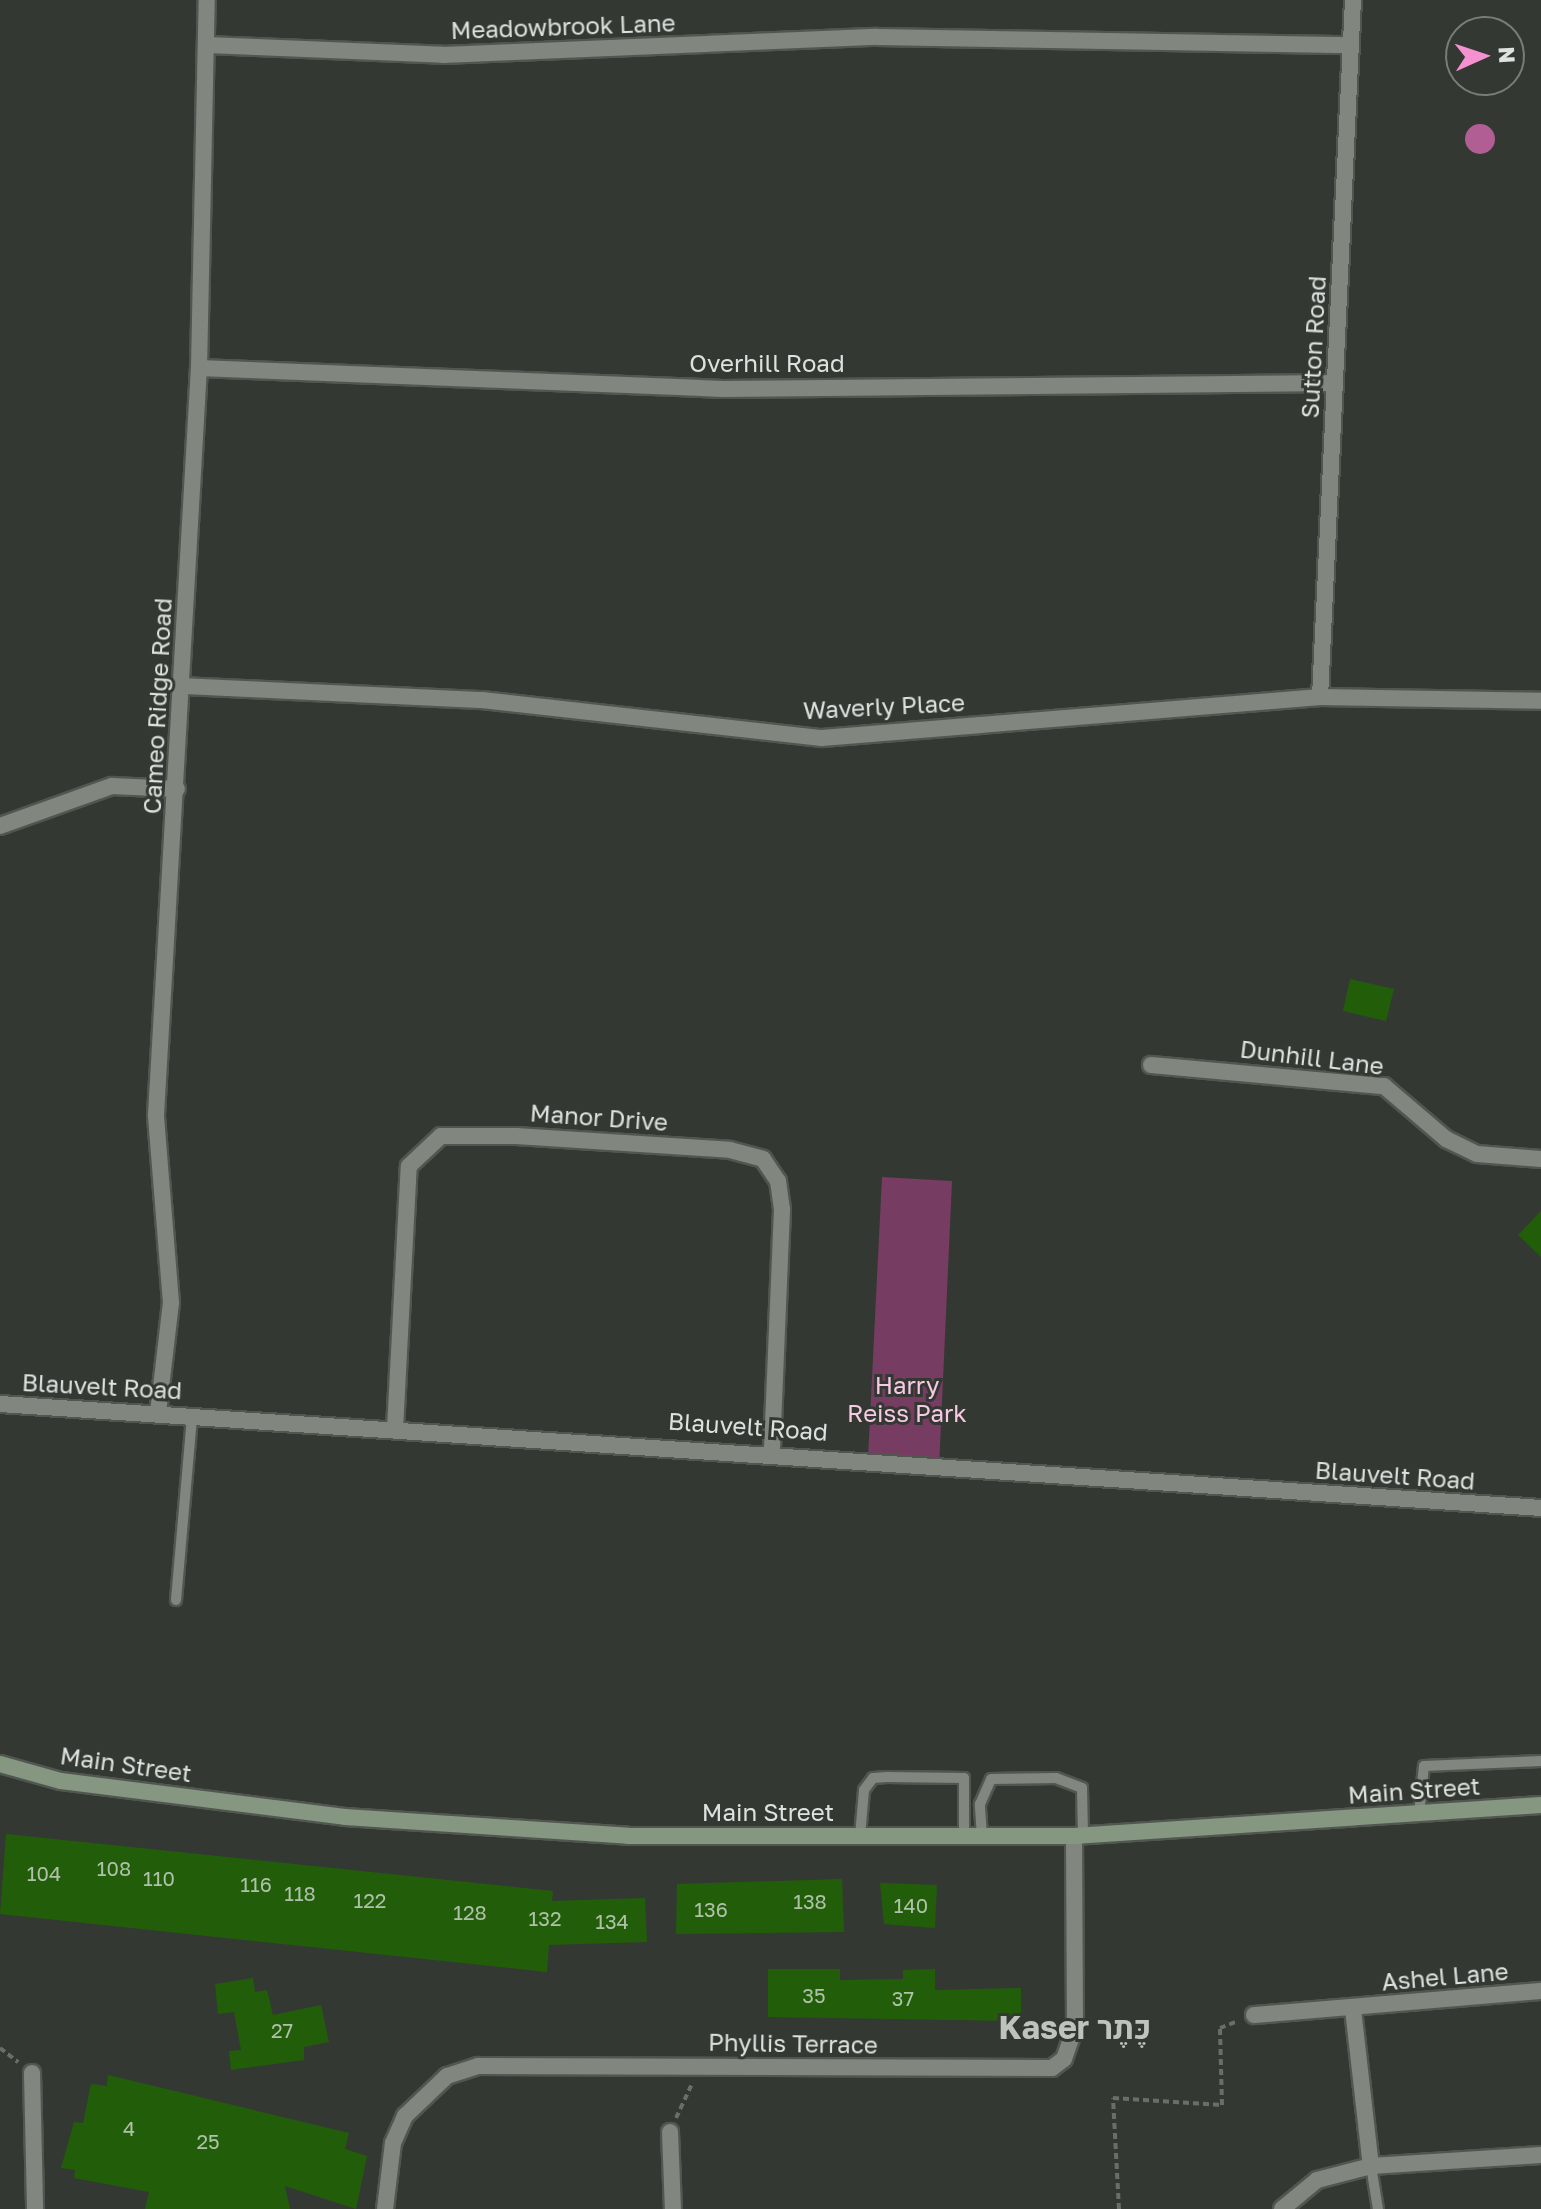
<!DOCTYPE html>
<html>
<head>
<meta charset="utf-8">
<style>
	body { margin:0 }
	#map { position:relative; width:1541px; height:2209px; overflow:hidden; background:#333932; font-family:"Golos Text",Heebo,sans-serif }
	div>[style] { position:absolute }
	.green>* { inset:0; background:#763c62 }
	.water>* { inset:0; background:#b15e94 }
	.round { border-radius:50% }
	.building>* { inset:0; background:#225e0a }
	.path>* { height:4px; margin-top:-2px; transform-origin:0; background:repeating-linear-gradient(90deg,#696e68 0 6px,transparent 0 10px) }
	.roads { filter:drop-shadow(2px 0 #525651) drop-shadow(-2px 0 #525651) drop-shadow(0 2px #525651) drop-shadow(0 -2px #525651) }
	.service>* { height:10px; margin:-5px; padding:0 5px; transform-origin:5px; border-radius:5px; background:#81877f }
	.minor>* { height:16px; margin:-8px; padding:0 8px; transform-origin:8px; border-radius:8px; background:#81877f }
	.secondary>* { height:16px; margin:-8px; padding:0 8px; transform-origin:8px; border-radius:8px; background:#859780 }
	span { translate:-50% -50%; white-space:nowrap; text-align:center; line-height:1.15; -webkit-text-stroke:6px #333932; paint-order:stroke }
	.number-label { font-size:20px; color:#afc1a9 }
	.number-label span { -webkit-text-stroke-width:0 }
	.street-label { font-size:24px; color:#dee2de }
	.park-label { font-size:24px; color:#f7c9e5 }
	.district-label { font-size:32px; color:#bec4bc; font-weight:700 }
	.north { position:absolute; left:1445px; top:16px; width:80px; height:80px; box-sizing:border-box; background:#333932; border:2px solid #777d77; border-radius:50%; rotate:87deg; font-size:22px; font-weight:700; line-height:32px; text-align:center; color:#dee2de }
	.north::after { content:''; display:block; margin:auto; width:28px; height:36px; background:#f590d1; clip-path:polygon(50% 0,100% 100%,50% 72%,0 100%) }
</style>
</head>
<body>
<div id="map">
	<div class="green">
		<div style="clip-path:polygon(882px 1177px,952px 1181px,939px 1468px,868px 1458px)"></div>
	</div>
	<div class="water">
		<div class="round" style="left:1465px;top:124px;width:30px;height:30px"></div>
	</div>
	<div class="building">
		<div style="clip-path:polygon(1350px 979px,1394px 989px,1386px 1021px,1343px 1011px)"></div>
		<div style="clip-path:polygon(1541px 1211px,1541px 1257px,1518px 1235px)"></div>
		<div style="clip-path:polygon(6px 1834px,553px 1891px,552px 1901px,645px 1898px,647px 1942px,549px 1945px,547px 1972px,0 1914px)"></div>
		<div style="clip-path:polygon(842px 1879px,844px 1932px,676px 1934px,677px 1884px)"></div>
		<div style="clip-path:polygon(880px 1883px,937px 1885px,935px 1928px,884px 1924px)"></div>
		<div style="clip-path:polygon(768px 1969px,840px 1969px,840px 1980px,903px 1979px,903px 1970px,935px 1969px,935px 1990px,1021px 1988px,1021px 2021px,768px 2017px)"></div>
		<div style="clip-path:polygon(253px 1978px,255px 1992px,267px 1990px,273px 2015px,321px 2005px,329px 2042px,304px 2047px,304px 2060px,231px 2070px,229px 2051px,241px 2050px,234px 2012px,218px 2014px,215px 1984px)"></div>
		<div style="clip-path:polygon(108px 2075px,349px 2133px,345px 2149px,367px 2156px,356px 2209px,285px 2186px,290px 2209px,145px 2209px,149px 2192px,74px 2178px,75px 2170px,61px 2168px,74px 2122px,83px 2123px,91px 2084px,107px 2086px)"></div>
	</div>
	<div class="path">
		<div style="left:0;top:2048px;width:23px;rotate:38deg"></div>
		<div style="left:676px;top:2118px;width:38px;rotate:-65deg"></div>
		<div style="left:1119px;top:2209px;width:111px;rotate:-93.1deg"></div>
		<div style="left:1113px;top:2098px;width:109px;rotate:3.7deg"></div>
		<div style="left:1222px;top:2105px;width:77px;rotate:-91.5deg"></div>
		<div style="left:1220px;top:2028px;width:19px;rotate:-21deg"></div>
	</div>
	<div class="roads">
		<div class="service">
			<div style="left:176px;top:1600px;width:185px;rotate:-85deg"></div>
			<div style="left:1419px;top:1814px;width:48px;rotate:-84.1deg"></div>
			<div style="left:1424px;top:1766px;width:117px;rotate:-2.4deg"></div>
			<div style="left:860px;top:1836px;width:46px;rotate:-85deg"></div>
			<div style="left:864px;top:1790px;width:15px;rotate:-53deg"></div>
			<div style="left:873px;top:1778px;width:14px;rotate:-4deg"></div>
			<div style="left:887px;top:1777px;width:77px;rotate:0.7deg"></div>
			<div style="left:964px;top:1778px;width:58px;rotate:90deg"></div>
			<div style="left:982px;top:1836px;width:32px;rotate:-94deg"></div>
			<div style="left:980px;top:1804px;width:27px;rotate:-66deg"></div>
			<div style="left:991px;top:1779px;width:65px;rotate:-0.9deg"></div>
			<div style="left:1056px;top:1778px;width:28px;rotate:21deg"></div>
			<div style="left:1082px;top:1788px;width:47px;rotate:88.8deg"></div>
			<div style="left:1371px;top:2166px;width:44px;rotate:80.8deg"></div>
		</div>
		<div class="minor">
			<div style="left:208px;top:45px;width:235px;rotate:2.4deg"></div>
			<div style="left:443px;top:55px;width:434px;rotate:-2.4deg"></div>
			<div style="left:877px;top:37px;width:474px;rotate:1deg"></div>
			<div style="left:199px;top:368px;width:524px;rotate:2.29deg"></div>
			<div style="left:723px;top:389px;width:612px;rotate:-0.56deg"></div>
			<div style="left:183px;top:686px;width:299px;rotate:2.7deg"></div>
			<div style="left:482px;top:700px;width:342px;rotate:6.4deg"></div>
			<div style="left:822px;top:738px;width:500px;rotate:-4.7deg"></div>
			<div style="left:1320px;top:697px;width:221px;rotate:1deg"></div>
			<div style="left:1320px;top:697px;width:698px;rotate:-87.29deg"></div>
			<div style="left:0;top:826px;width:119px;rotate:-19.7deg"></div>
			<div style="left:112px;top:786px;width:65px;rotate:2.6deg"></div>
			<div style="left:1151px;top:1065px;width:234px;rotate:5.2deg"></div>
			<div style="left:1384px;top:1086px;width:82px;rotate:40.5deg"></div>
			<div style="left:1446px;top:1139px;width:34px;rotate:26deg"></div>
			<div style="left:1477px;top:1154px;width:64px;rotate:4.5deg"></div>
			<div style="left:0;top:1404px;width:1545px;rotate:3.86deg"></div>
			<div style="left:158px;top:1413px;width:111px;rotate:-83.3deg"></div>
			<div style="left:171px;top:1303px;width:189px;rotate:-94.6deg"></div>
			<div style="left:156px;top:1115px;width:748px;rotate:-86.71deg"></div>
			<div style="left:199px;top:368px;width:368px;rotate:-88.8deg"></div>
			<div style="left:395px;top:1429px;width:263px;rotate:-87deg"></div>
			<div style="left:409px;top:1166px;width:44px;rotate:-43.2deg"></div>
			<div style="left:441px;top:1136px;width:75px"></div>
			<div style="left:516px;top:1136px;width:214px;rotate:3.7deg"></div>
			<div style="left:730px;top:1150px;width:34px;rotate:15deg"></div>
			<div style="left:763px;top:1159px;width:27px;rotate:56deg"></div>
			<div style="left:778px;top:1181px;width:29px;rotate:82deg"></div>
			<div style="left:782px;top:1210px;width:242px;rotate:92.4deg"></div>
			<div style="left:1353px;top:2009px;width:158px;rotate:83.5deg"></div>
			<div style="left:1254px;top:2015px;width:288px;rotate:-4.8deg"></div>
			<div style="left:32px;top:2073px;width:136px;rotate:88.7deg"></div>
			<div style="left:670px;top:2132px;width:77px;rotate:87.8deg"></div>
			<div style="left:385px;top:2209px;width:66px;rotate:-83.1deg"></div>
			<div style="left:393px;top:2143px;width:30px;rotate:-66deg"></div>
			<div style="left:405px;top:2116px;width:58px;rotate:-43.6deg"></div>
			<div style="left:447px;top:2076px;width:33px;rotate:-18deg"></div>
			<div style="left:478px;top:2066px;width:574px;rotate:0.2deg"></div>
			<div style="left:1052px;top:2068px;width:15px;rotate:-37deg"></div>
			<div style="left:1064px;top:2059px;width:34px;rotate:-71deg"></div>
			<div style="left:1075px;top:2027px;width:191px;rotate:-90.3deg"></div>
			<div style="left:1282px;top:2209px;width:45px;rotate:-39.6deg"></div>
			<div style="left:1317px;top:2180px;width:56px;rotate:-14.5deg"></div>
			<div style="left:1371px;top:2166px;width:170px;rotate:-3.7deg"></div>
		</div>
		<div class="secondary">
			<div style="left:0;top:1764px;width:63px;rotate:15.6deg"></div>
			<div style="left:61px;top:1781px;width:286px;rotate:7.2deg"></div>
			<div style="left:345px;top:1817px;width:284px;rotate:3.8deg"></div>
			<div style="left:628px;top:1836px;width:446px"></div>
			<div style="left:1074px;top:1836px;width:468px;rotate:-3.8deg"></div>
		</div>
	</div>
	<div class="number-label">
		<span style="left:114px;top:1868px">108</span>
		<span style="left:44px;top:1873px">104</span>
		<span style="left:159px;top:1878px">110</span>
		<span style="left:256px;top:1884px">116</span>
		<span style="left:300px;top:1893px">118</span>
		<span style="left:370px;top:1900px">122</span>
		<span style="left:810px;top:1901px">138</span>
		<span style="left:911px;top:1905px">140</span>
		<span style="left:711px;top:1909px">136</span>
		<span style="left:470px;top:1912px">128</span>
		<span style="left:545px;top:1918px">132</span>
		<span style="left:612px;top:1921px">134</span>
		<span style="left:814px;top:1995px">35</span>
		<span style="left:903px;top:1998px">37</span>
		<span style="left:282px;top:2030px">27</span>
		<span style="left:129px;top:2128px">4</span>
		<span style="left:208px;top:2141px">25</span>
	</div>
	<div class="street-label">
		<span style="left:563px;top:26px;rotate:-2deg">Meadowbrook Lane</span>
		<span style="left:1313px;top:347px;rotate:-87deg">Sutton Road</span>
		<span style="left:767px;top:363px">Overhill Road</span>
		<span style="left:157px;top:706px;rotate:-87deg">Cameo Ridge Road</span>
		<span style="left:884px;top:706px;rotate:-3deg">Waverly Place</span>
		<span style="left:1312px;top:1057px;rotate:7deg">Dunhill Lane</span>
		<span style="left:599px;top:1117px;rotate:4deg">Manor Drive</span>
		<span style="left:102px;top:1386px;rotate:3deg">Blauvelt Road</span>
		<span style="left:748px;top:1426px;rotate:4deg">Blauvelt Road</span>
		<span style="left:1395px;top:1475px;rotate:4deg">Blauvelt Road</span>
		<span style="left:126px;top:1764px;rotate:8deg">Main Street</span>
		<span style="left:1414px;top:1790px;rotate:-4deg">Main Street</span>
		<span style="left:768px;top:1812px">Main Street</span>
		<span style="left:1445px;top:1976px;rotate:-5deg">Ashel Lane</span>
		<span style="left:793px;top:2043px;rotate:1deg">Phyllis Terrace</span>
	</div>
	<div class="park-label">
		<span style="left:907px;top:1399px">Harry<br>Reiss Park</span>
	</div>
	<div class="district-label">
		<span style="left:1075px;top:2027px">Kaser כֶּתֶר</span>
	</div>
	<div class="north">N</div>
</div>
</body>
</html>
